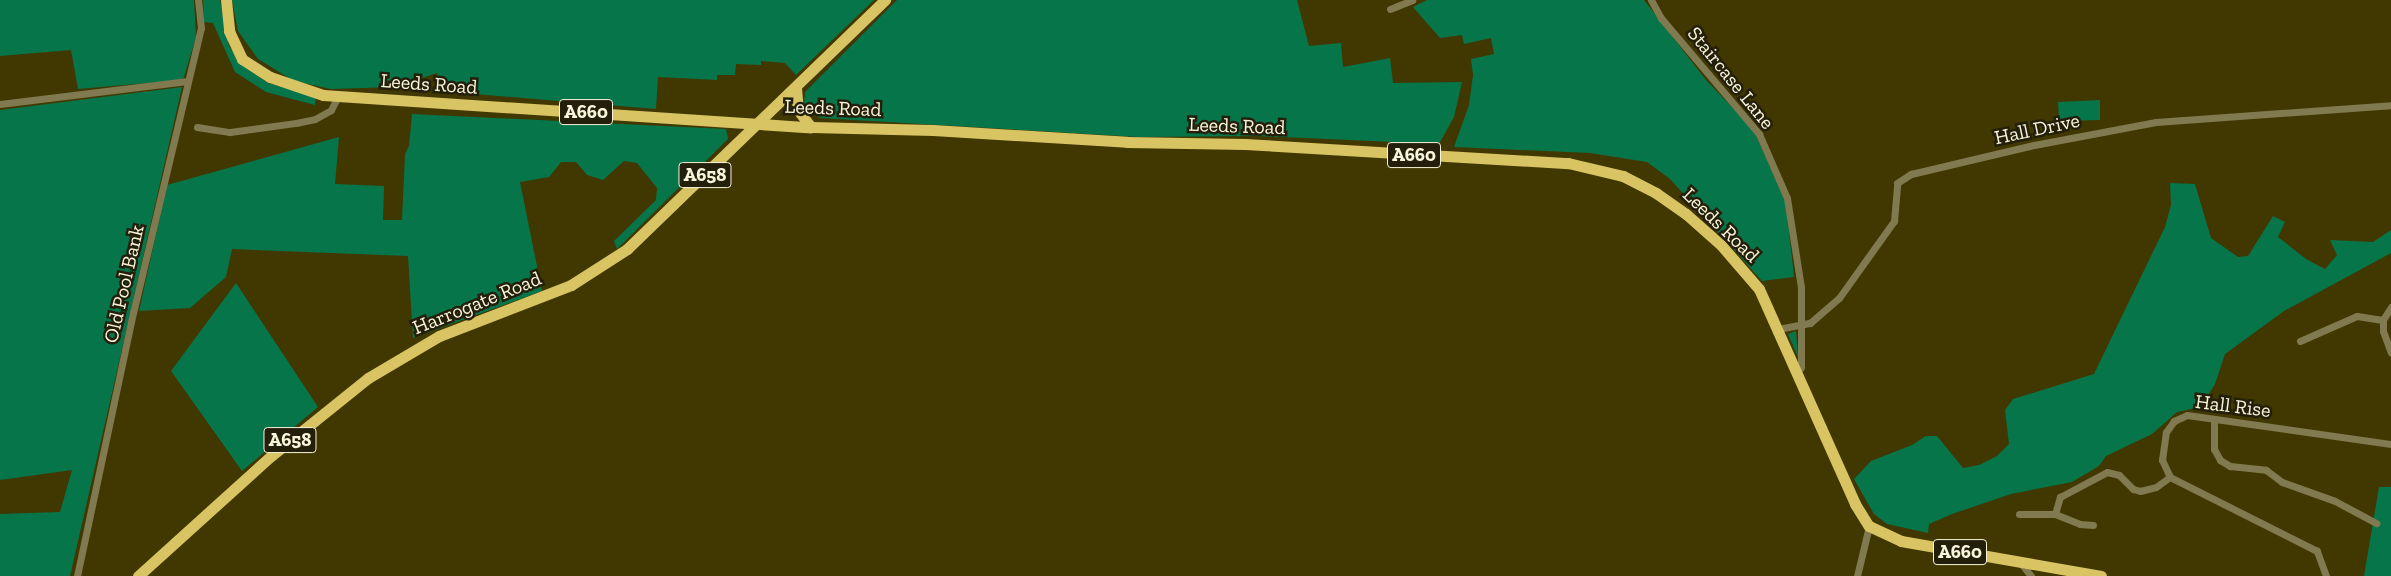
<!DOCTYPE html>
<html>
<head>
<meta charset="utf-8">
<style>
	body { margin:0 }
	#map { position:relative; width:2391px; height:576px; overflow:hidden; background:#413801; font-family:"Zilla Slab",serif }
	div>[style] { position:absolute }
	.green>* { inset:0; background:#07754a }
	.minor>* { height:7px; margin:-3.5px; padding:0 3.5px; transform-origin:3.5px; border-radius:3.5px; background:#817950 }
	.trunk>* { height:11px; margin:-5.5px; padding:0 5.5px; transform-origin:5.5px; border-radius:5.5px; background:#d8c462 }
	span { translate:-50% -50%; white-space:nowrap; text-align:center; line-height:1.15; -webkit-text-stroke:5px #231f0b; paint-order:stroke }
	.shield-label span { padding:1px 4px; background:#231f0b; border:1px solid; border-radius:4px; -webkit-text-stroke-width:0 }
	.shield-label { font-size:19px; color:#faf5db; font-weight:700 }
	.street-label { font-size:20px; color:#faf5db }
</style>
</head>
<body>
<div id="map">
	<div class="green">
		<div style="clip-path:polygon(0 0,194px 0,196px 37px,183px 80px,78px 89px,71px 50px,0 56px)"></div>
		<div style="clip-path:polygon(203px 0,220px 0,229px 46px,243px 66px,268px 83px,316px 97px,315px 105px,266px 92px,235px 72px,213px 23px,204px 22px)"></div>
		<div style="clip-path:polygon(232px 0,874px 0,796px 75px,785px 63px,761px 61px,761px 65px,736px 64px,735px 75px,717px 75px,717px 80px,658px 77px,656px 109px,439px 91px,437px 73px,395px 87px,331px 89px,294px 81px,258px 59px,238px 31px)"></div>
		<div style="clip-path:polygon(897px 0,1297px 0,1309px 46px,1341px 43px,1343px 67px,1390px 58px,1393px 83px,1462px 82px,1454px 117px,1439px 144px,1257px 136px,1139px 137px,820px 118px,808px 111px,804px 103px,805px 92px)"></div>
		<div style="clip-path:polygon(1427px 0,1644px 0,1706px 80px,1753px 129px,1786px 203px,1794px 277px,1762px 281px,1670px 179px,1647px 162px,1590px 153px,1454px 147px,1469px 105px,1473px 75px,1471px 59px,1494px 54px,1491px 38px,1464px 44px,1462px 35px,1440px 38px,1413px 7px)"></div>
		<div style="clip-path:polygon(182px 87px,70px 576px,0 576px,0 514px,60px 512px,72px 470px,0 480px,0 110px)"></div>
		<div style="clip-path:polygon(2100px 100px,2100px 120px,2059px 121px,2058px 102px)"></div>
		<div style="clip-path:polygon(412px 114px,726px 129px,728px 139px,617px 249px,614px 241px,656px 200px,657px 188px,637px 163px,624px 161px,603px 180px,587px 175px,576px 162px,561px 162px,549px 177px,520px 182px,542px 291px,413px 338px,408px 256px,232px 249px,226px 277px,190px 308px,139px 311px,167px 185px,339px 137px,335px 184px,384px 186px,383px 220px,402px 220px,405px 154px,409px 146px)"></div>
		<div style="clip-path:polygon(2170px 183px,2195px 184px,2211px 238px,2238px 257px,2248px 256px,2273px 216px,2285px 222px,2278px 237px,2306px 259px,2325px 269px,2337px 255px,2330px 240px,2373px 242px,2391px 230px,2391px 253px,2284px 311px,2225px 354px,2215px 384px,2201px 407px,2177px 412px,2152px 434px,2106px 456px,2099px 466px,2072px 482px,2011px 494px,1952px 514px,1929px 524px,1928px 533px,1887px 524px,1874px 514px,1854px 479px,1871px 461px,1912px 445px,1926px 436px,1937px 436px,1963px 468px,1979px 465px,1997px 456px,2009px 444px,2005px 410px,2013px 399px,2094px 374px,2165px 227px,2171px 205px)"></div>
		<div style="clip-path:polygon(236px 283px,318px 407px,242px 471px,171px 371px)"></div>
		<div style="clip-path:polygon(1796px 331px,1798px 357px,1788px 334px)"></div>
		<div style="clip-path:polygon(2379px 487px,2391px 487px,2391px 576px,2364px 576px)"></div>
	</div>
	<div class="minor">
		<div style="left:1651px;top:0;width:21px;rotate:61deg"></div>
		<div style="left:1661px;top:18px;width:152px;rotate:49.8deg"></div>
		<div style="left:1759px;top:134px;width:70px;rotate:66.4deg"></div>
		<div style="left:1787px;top:198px;width:90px;rotate:81.1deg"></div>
		<div style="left:1801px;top:287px;width:80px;rotate:90deg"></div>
		<div style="left:1801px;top:367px;width:7px;rotate:124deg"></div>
		<div style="left:1390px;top:9px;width:24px;rotate:-22deg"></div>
		<div style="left:0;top:104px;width:189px;rotate:-7deg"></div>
		<div style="left:197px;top:127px;width:33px;rotate:9deg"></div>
		<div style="left:230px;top:132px;width:67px;rotate:-7.8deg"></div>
		<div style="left:296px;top:123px;width:19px;rotate:-12deg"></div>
		<div style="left:315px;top:119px;width:18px;rotate:-29deg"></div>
		<div style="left:331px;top:110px;width:16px;rotate:-63deg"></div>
		<div style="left:2391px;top:307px;width:15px;rotate:122deg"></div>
		<div style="left:2383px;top:320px;width:11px;rotate:90deg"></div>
		<div style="left:2383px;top:331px;width:23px;rotate:70deg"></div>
		<div style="left:1778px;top:329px;width:33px;rotate:-11deg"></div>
		<div style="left:1810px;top:323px;width:38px;rotate:-41deg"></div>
		<div style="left:1839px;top:298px;width:95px;rotate:-54.5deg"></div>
		<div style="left:1894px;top:221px;width:38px;rotate:-85deg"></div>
		<div style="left:1897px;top:183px;width:17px;rotate:-33deg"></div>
		<div style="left:1911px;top:174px;width:126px;rotate:-13.3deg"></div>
		<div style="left:2034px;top:145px;width:124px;rotate:-10.7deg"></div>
		<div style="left:2156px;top:122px;width:236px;rotate:-4.1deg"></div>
		<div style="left:2300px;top:341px;width:62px;rotate:-23.7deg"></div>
		<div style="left:2357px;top:316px;width:26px;rotate:9deg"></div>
		<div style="left:2214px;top:419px;width:30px;rotate:90deg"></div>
		<div style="left:2214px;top:449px;width:13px;rotate:61deg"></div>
		<div style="left:2220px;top:460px;width:12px;rotate:31deg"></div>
		<div style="left:2230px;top:466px;width:36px;rotate:6deg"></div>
		<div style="left:2266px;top:470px;width:20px;rotate:37deg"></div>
		<div style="left:2282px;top:482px;width:56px;rotate:19.7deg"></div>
		<div style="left:2335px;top:501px;width:47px;rotate:28.2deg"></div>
		<div style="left:2019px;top:514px;width:36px"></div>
		<div style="left:2055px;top:514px;width:27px;rotate:22deg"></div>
		<div style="left:2080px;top:524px;width:13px;rotate:4deg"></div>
		<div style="left:2055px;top:514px;width:18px;rotate:-74deg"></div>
		<div style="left:2060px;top:497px;width:53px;rotate:-28deg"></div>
		<div style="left:2107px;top:472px;width:12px;rotate:14deg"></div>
		<div style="left:2119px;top:475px;width:20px;rotate:45deg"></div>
		<div style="left:2133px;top:489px;width:7px;rotate:16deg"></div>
		<div style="left:2140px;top:491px;width:16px;rotate:-14deg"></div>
		<div style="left:2156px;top:487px;width:17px;rotate:-36deg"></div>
		<div style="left:2020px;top:562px;width:18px;rotate:52deg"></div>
		<div style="left:77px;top:576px;width:269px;rotate:-78deg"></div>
		<div style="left:133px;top:313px;width:293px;rotate:-76.6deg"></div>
		<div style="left:201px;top:28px;width:28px;rotate:-96deg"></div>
		<div style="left:1857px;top:576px;width:51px;rotate:-76.5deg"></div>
		<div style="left:2326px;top:576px;width:27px;rotate:-110deg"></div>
		<div style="left:2317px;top:551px;width:165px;rotate:-153.3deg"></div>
		<div style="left:2170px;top:477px;width:19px;rotate:-115deg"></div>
		<div style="left:2162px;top:460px;width:28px;rotate:-82deg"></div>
		<div style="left:2166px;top:432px;width:14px;rotate:-54deg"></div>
		<div style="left:2174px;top:421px;width:14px;rotate:-25deg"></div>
		<div style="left:2187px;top:415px;width:206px;rotate:8.1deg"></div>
	</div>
	<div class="trunk">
		<div style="left:226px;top:0;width:31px;rotate:84deg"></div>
		<div style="left:229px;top:31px;width:31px;rotate:65deg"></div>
		<div style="left:242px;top:59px;width:33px;rotate:33deg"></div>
		<div style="left:270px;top:77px;width:56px;rotate:18.8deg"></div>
		<div style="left:323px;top:95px;width:489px;rotate:3.8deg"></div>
		<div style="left:811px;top:127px;width:122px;rotate:1.4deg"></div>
		<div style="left:933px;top:130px;width:194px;rotate:3.5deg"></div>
		<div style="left:1127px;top:142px;width:118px;rotate:1deg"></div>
		<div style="left:1245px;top:144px;width:324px;rotate:3.4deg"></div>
		<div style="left:1568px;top:163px;width:57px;rotate:13.3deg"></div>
		<div style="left:1623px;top:176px;width:37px;rotate:27deg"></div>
		<div style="left:1656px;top:193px;width:37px;rotate:35deg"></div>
		<div style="left:1686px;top:214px;width:47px;rotate:41.5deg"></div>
		<div style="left:1721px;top:245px;width:58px;rotate:49.2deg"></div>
		<div style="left:1759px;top:289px;width:235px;rotate:65.9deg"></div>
		<div style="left:1855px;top:504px;width:26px;rotate:58deg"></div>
		<div style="left:1869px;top:526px;width:35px;rotate:25deg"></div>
		<div style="left:1901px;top:541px;width:203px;rotate:9.9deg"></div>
		<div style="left:796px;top:88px;width:22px;rotate:85deg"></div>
		<div style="left:798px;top:110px;width:21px;rotate:53deg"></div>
		<div style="left:138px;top:576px;width:179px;rotate:-42.1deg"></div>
		<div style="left:271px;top:456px;width:124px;rotate:-38.8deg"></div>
		<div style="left:368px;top:378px;width:82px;rotate:-30.6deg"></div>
		<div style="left:439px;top:336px;width:142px;rotate:-21.1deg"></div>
		<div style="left:571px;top:285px;width:67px;rotate:-32.7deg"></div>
		<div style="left:627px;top:249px;width:359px;rotate:-44deg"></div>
	</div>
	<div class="shield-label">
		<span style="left:586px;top:112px">A660</span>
		<span style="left:1414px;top:155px">A660</span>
		<span style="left:705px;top:175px">A658</span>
		<span style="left:290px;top:440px">A658</span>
		<span style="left:1960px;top:552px">A660</span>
	</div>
	<div class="street-label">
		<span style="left:1731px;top:78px;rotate:51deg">Staircase Lane</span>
		<span style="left:429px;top:84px;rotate:4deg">Leeds Road</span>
		<span style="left:833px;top:108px;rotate:2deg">Leeds Road</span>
		<span style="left:1237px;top:126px;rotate:2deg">Leeds Road</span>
		<span style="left:2037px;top:129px;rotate:-12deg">Hall Drive</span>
		<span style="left:1721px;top:225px;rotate:44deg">Leeds Road</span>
		<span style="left:124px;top:284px;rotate:-77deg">Old Pool Bank</span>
		<span style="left:477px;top:303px;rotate:-22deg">Harrogate Road</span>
		<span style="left:2233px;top:406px;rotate:7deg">Hall Rise</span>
	</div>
</div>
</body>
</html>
